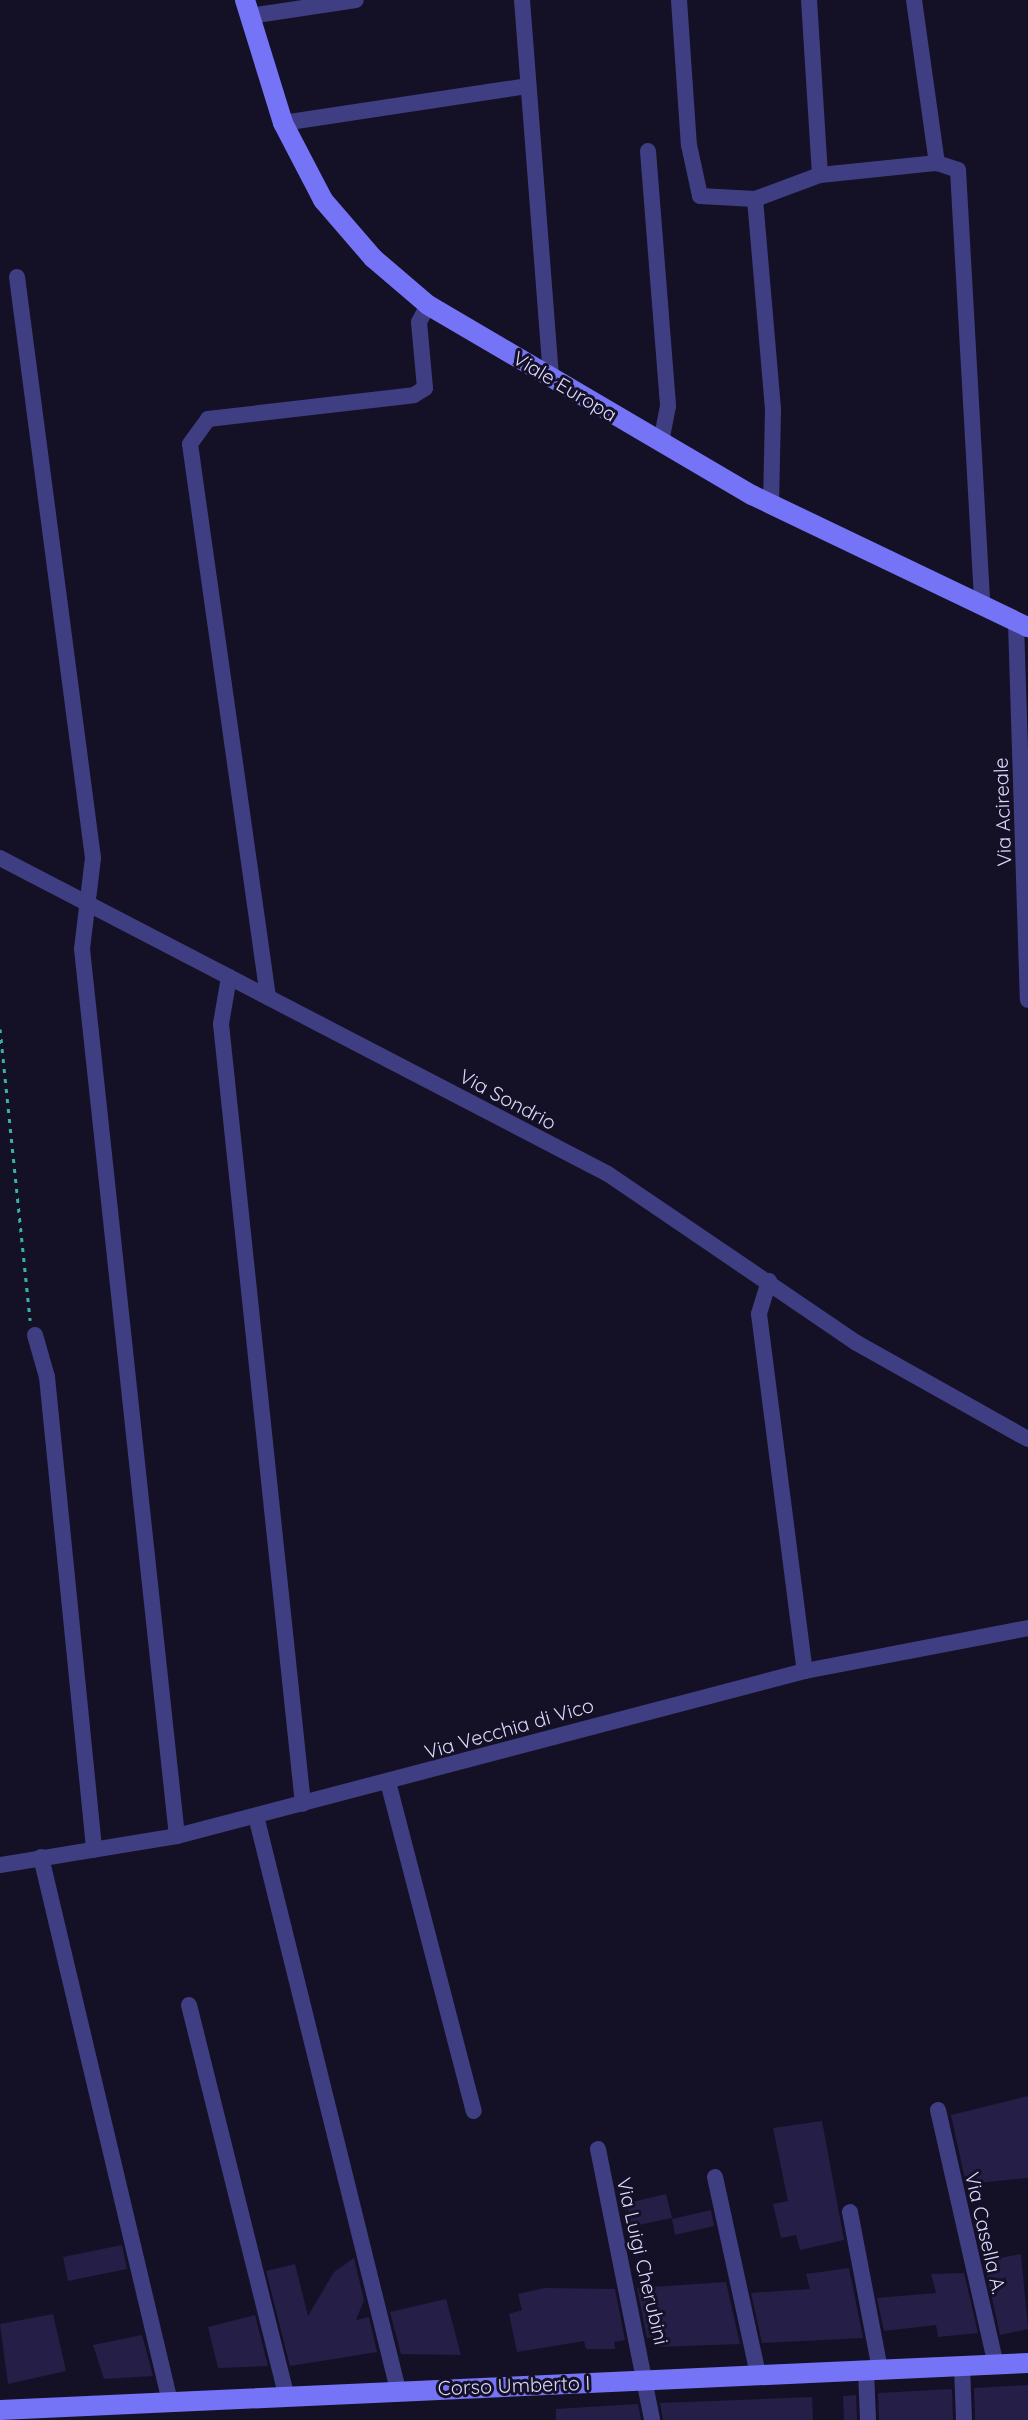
<!DOCTYPE html>
<html>
<head>
<meta charset="utf-8">
<style>
	body { margin:0 }
	#map { position:relative; width:1028px; height:2420px; overflow:hidden; background:#141126; font-family:Quicksand,sans-serif }
	div>[style] { position:absolute }
	.building>* { inset:0; background:#251e46 }
	.path>* { height:3px; margin-top:-1.5px; transform-origin:0; background:repeating-linear-gradient(90deg,#36b2a8 0 4px,transparent 0 10px) }
	.street>* { height:16px; margin:-8px; padding:0 8px; transform-origin:8px; border-radius:8px; background:#403e82 }
	.secondary>* { height:20px; margin:-10px; padding:0 10px; transform-origin:10px; border-radius:10px; background:#7574f7 }
	span { translate:-50% -50%; white-space:nowrap; text-align:center; line-height:1.15; -webkit-text-stroke:6px #141126; paint-order:stroke }
	.street-label { font-size:20px; color:#dbd8fd }
</style>
</head>
<body>
<div id="map">
	<div class="building">
		<div style="clip-path:polygon(1028px 2096px,1028px 2178px,966px 2184px,951px 2115px)"></div>
		<div style="clip-path:polygon(822px 2121px,844px 2240px,800px 2250px,796px 2235px,781px 2238px,773px 2204px,788px 2201px,773px 2128px)"></div>
		<div style="clip-path:polygon(666px 2194px,672px 2218px,629px 2227px,624px 2204px)"></div>
		<div style="clip-path:polygon(711px 2210px,714px 2226px,675px 2235px,672px 2219px)"></div>
		<div style="clip-path:polygon(122px 2245px,127px 2269px,68px 2281px,63px 2257px)"></div>
		<div style="clip-path:polygon(1021px 2254px,1028px 2329px,1000px 2335px,984px 2261px)"></div>
		<div style="clip-path:polygon(354px 2258px,364px 2300px,356px 2320px,369px 2317px,377px 2352px,290px 2366px,266px 2271px,295px 2264px,308px 2316px,334px 2272px)"></div>
		<div style="clip-path:polygon(849px 2268px,863px 2338px,762px 2343px,751px 2293px,810px 2289px,806px 2274px)"></div>
		<div style="clip-path:polygon(964px 2273px,978px 2333px,938px 2337px,936px 2325px,884px 2331px,877px 2298px,936px 2293px,931px 2274px)"></div>
		<div style="clip-path:polygon(726px 2282px,740px 2344px,656px 2347px,654px 2337px,647px 2338px,637px 2288px)"></div>
		<div style="clip-path:polygon(545px 2288px,615px 2289px,625px 2340px,614px 2342px,615px 2349px,586px 2349px,584px 2341px,517px 2352px,509px 2314px,522px 2310px,518px 2294px)"></div>
		<div style="clip-path:polygon(446px 2299px,461px 2355px,401px 2354px,390px 2312px)"></div>
		<div style="clip-path:polygon(53px 2314px,66px 2371px,8px 2384px,0 2324px)"></div>
		<div style="clip-path:polygon(255px 2315px,268px 2366px,218px 2368px,208px 2327px)"></div>
		<div style="clip-path:polygon(142px 2335px,153px 2376px,104px 2379px,93px 2345px)"></div>
		<div style="clip-path:polygon(1028px 2385px,1028px 2420px,975px 2420px,974px 2388px)"></div>
		<div style="clip-path:polygon(952px 2389px,953px 2420px,879px 2420px,878px 2393px)"></div>
		<div style="clip-path:polygon(856px 2395px,857px 2420px,844px 2420px,843px 2396px)"></div>
		<div style="clip-path:polygon(812px 2397px,813px 2420px,663px 2420px,660px 2403px)"></div>
		<div style="clip-path:polygon(638px 2404px,641px 2420px,556px 2420px,556px 2409px)"></div>
	</div>
	<div class="path">
		<div style="left:0;top:1029px;width:293px;rotate:84.1deg"></div>
	</div>
	<div class="street">
		<div style="left:522px;top:0;width:379px;rotate:85.6deg"></div>
		<div style="left:679px;top:0;width:145px;rotate:86.1deg"></div>
		<div style="left:689px;top:145px;width:52px;rotate:77.8deg"></div>
		<div style="left:700px;top:196px;width:55px;rotate:3.1deg"></div>
		<div style="left:755px;top:199px;width:69px;rotate:-20.3deg"></div>
		<div style="left:820px;top:175px;width:118px;rotate:-5.9deg"></div>
		<div style="left:937px;top:163px;width:22px;rotate:18deg"></div>
		<div style="left:958px;top:170px;width:437px;rotate:86.8deg"></div>
		<div style="left:809px;top:0;width:175px;rotate:86.4deg"></div>
		<div style="left:914px;top:0;width:165px;rotate:82deg"></div>
		<div style="left:250px;top:16px;width:107px;rotate:-8.6deg"></div>
		<div style="left:283px;top:123px;width:248px;rotate:-8.6deg"></div>
		<div style="left:648px;top:151px;width:256px;rotate:85.5deg"></div>
		<div style="left:668px;top:406px;width:38px;rotate:101deg"></div>
		<div style="left:755px;top:199px;width:212px;rotate:85.1deg"></div>
		<div style="left:773px;top:410px;width:95px;rotate:91.2deg"></div>
		<div style="left:17px;top:277px;width:586px;rotate:82.55deg"></div>
		<div style="left:93px;top:858px;width:92px;rotate:96.9deg"></div>
		<div style="left:82px;top:949px;width:892px;rotate:83.89deg"></div>
		<div style="left:1016px;top:623px;width:377px;rotate:88.2deg"></div>
		<div style="left:0;top:858px;width:685px;rotate:27.46deg"></div>
		<div style="left:608px;top:1174px;width:299px;rotate:34.2deg"></div>
		<div style="left:855px;top:1342px;width:198px;rotate:29.3deg"></div>
		<div style="left:229px;top:977px;width:48px;rotate:99.7deg"></div>
		<div style="left:221px;top:1024px;width:784px;rotate:84deg"></div>
		<div style="left:268px;top:997px;width:558px;rotate:-98.03deg"></div>
		<div style="left:190px;top:444px;width:31px;rotate:-54deg"></div>
		<div style="left:208px;top:419px;width:207px;rotate:-6.6deg"></div>
		<div style="left:414px;top:395px;width:13px;rotate:-32deg"></div>
		<div style="left:425px;top:388px;width:66px;rotate:-95.2deg"></div>
		<div style="left:419px;top:322px;width:19px;rotate:-62deg"></div>
		<div style="left:769px;top:1281px;width:34px;rotate:107deg"></div>
		<div style="left:759px;top:1314px;width:360px;rotate:82.7deg"></div>
		<div style="left:35px;top:1335px;width:44px;rotate:74.1deg"></div>
		<div style="left:47px;top:1377px;width:475px;rotate:84.3deg"></div>
		<div style="left:388px;top:1782px;width:340px;rotate:75.4deg"></div>
		<div style="left:256px;top:1816px;width:591px;rotate:76.1deg"></div>
		<div style="left:41px;top:1857px;width:560px;rotate:76.68deg"></div>
		<div style="left:0;top:1865px;width:179px;rotate:-9.3deg"></div>
		<div style="left:177px;top:1836px;width:649px;rotate:-14.72deg"></div>
		<div style="left:805px;top:1671px;width:227px;rotate:-10.9deg"></div>
		<div style="left:189px;top:2005px;width:402px;rotate:76deg"></div>
		<div style="left:938px;top:2110px;width:262px;rotate:77.2deg"></div>
		<div style="left:598px;top:2149px;width:276px;rotate:78.7deg"></div>
		<div style="left:715px;top:2177px;width:203px;rotate:77.7deg"></div>
		<div style="left:850px;top:2212px;width:161px;rotate:79.2deg"></div>
		<div style="left:962px;top:2366px;width:54px;rotate:87.9deg"></div>
		<div style="left:866px;top:2370px;width:50px;rotate:87.7deg"></div>
	</div>
	<div class="secondary">
		<div style="left:245px;top:0;width:129px;rotate:72.8deg"></div>
		<div style="left:283px;top:123px;width:87px;rotate:62.5deg"></div>
		<div style="left:323px;top:200px;width:77px;rotate:49.2deg"></div>
		<div style="left:373px;top:258px;width:72px;rotate:40.5deg"></div>
		<div style="left:428px;top:305px;width:376px;rotate:30.4deg"></div>
		<div style="left:752px;top:495px;width:306px;rotate:25.6deg"></div>
		<div style="left:0;top:2410px;width:1029px;rotate:-2.62deg"></div>
	</div>
	<div class="street-label">
		<span style="left:565px;top:386px;rotate:31deg">Viale Europa</span>
		<span style="left:1002px;top:812px;rotate:-92deg">Via Acireale</span>
		<span style="left:508px;top:1099px;rotate:28deg">Via Sondrio</span>
		<span style="left:509px;top:1728px;rotate:-16deg">Via Vecchia di Vico</span>
		<span style="left:986px;top:2233px;rotate:77deg">Via Casella A.</span>
		<span style="left:643px;top:2261px;rotate:77deg">Via Luigi Cherubini</span>
		<span style="left:514px;top:2385px;rotate:-2deg">Corso Umberto I</span>
	</div>
</div>
</body>
</html>
